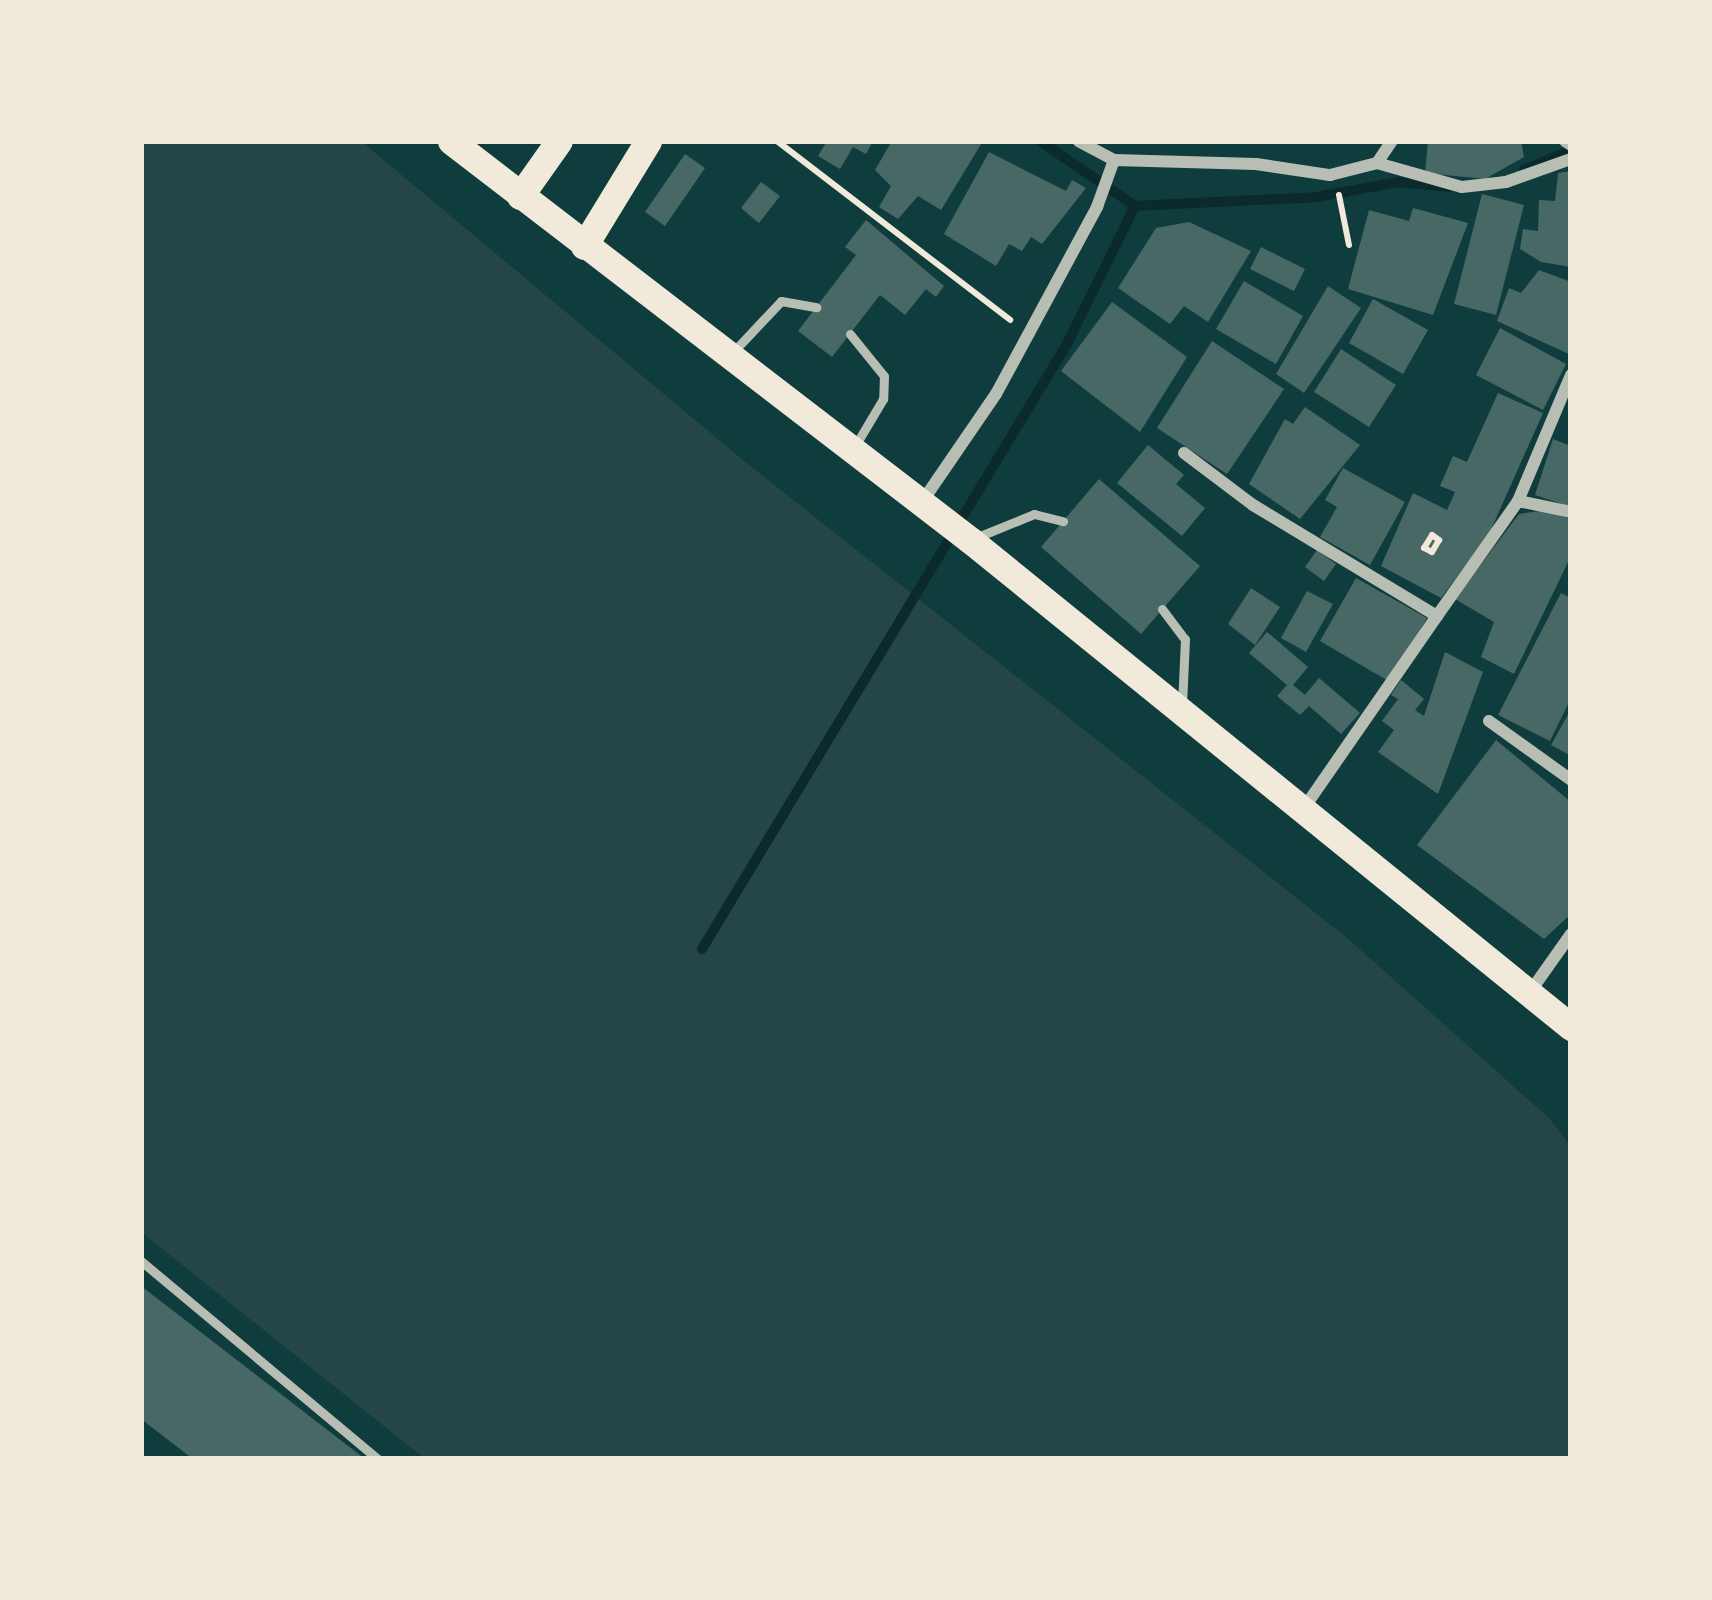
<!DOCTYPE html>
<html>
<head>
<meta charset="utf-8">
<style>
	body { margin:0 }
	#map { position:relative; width:1712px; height:1600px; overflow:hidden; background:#0f3d3e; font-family:Mulish,sans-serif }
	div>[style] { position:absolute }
	.green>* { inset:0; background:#244646 }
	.stream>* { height:10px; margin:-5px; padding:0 5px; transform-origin:5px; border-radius:5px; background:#0a2a2b }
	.building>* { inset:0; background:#486865 }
	.path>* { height:6px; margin:-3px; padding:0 3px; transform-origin:3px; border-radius:3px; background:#f1e9da }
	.service>* { height:9px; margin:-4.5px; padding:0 4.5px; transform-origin:4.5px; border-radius:4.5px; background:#b8beb3 }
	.minor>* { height:12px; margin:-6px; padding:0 6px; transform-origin:6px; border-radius:6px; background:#b8beb3 }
	.primary>* { height:27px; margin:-13.5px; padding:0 13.5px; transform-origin:13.5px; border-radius:13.5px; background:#f1e9da }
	span { translate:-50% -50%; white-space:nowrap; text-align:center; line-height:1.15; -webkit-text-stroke:9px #f1e9da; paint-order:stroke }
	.frame { position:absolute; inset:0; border:144px solid #f1e9da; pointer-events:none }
</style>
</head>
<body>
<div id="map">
	<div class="green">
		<div style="clip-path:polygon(141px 141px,361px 141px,744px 461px,1346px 937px,1549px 1118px,1571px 1147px,1571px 1459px,425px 1459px,141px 1232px)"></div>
	</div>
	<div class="stream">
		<div style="left:1040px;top:141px;width:115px;rotate:34.4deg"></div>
		<div style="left:1135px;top:206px;width:181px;rotate:-2.8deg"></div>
		<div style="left:1316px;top:197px;width:84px;rotate:-10.2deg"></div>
		<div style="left:1399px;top:182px;width:50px;rotate:5.7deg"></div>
		<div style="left:1524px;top:170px;width:51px;rotate:-23.1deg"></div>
		<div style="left:702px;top:949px;width:707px;rotate:-58.9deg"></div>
		<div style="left:1067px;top:344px;width:154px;rotate:-63.8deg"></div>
	</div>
	<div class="building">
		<div style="clip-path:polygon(827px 141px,873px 141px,866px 154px,853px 147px,840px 169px,818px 156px)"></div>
		<div style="clip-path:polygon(892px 141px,983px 141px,941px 210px,918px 196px,898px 219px,879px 207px,891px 186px,875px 170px)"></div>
		<div style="clip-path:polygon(1428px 141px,1521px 141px,1524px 157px,1485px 179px,1425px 173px)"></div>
		<div style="clip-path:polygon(989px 152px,1066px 191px,1072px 180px,1086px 188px,1042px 244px,1031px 237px,1022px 251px,1009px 244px,996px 266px,944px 234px)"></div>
		<div style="clip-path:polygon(685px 154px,705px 168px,665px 226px,645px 212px)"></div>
		<div style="clip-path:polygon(1571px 171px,1571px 267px,1541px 262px,1520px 249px,1523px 229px,1538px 231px,1539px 200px,1555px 201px,1558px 173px)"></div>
		<div style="clip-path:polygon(761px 182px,780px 196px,759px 223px,741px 208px)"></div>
		<div style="clip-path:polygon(1482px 194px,1524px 205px,1496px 315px,1454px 304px)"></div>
		<div style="clip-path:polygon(1413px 208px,1468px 223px,1433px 315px,1348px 289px,1369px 210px,1409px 221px)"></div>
		<div style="clip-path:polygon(866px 220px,944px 286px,936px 297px,926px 289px,905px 315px,880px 295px,832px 357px,798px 331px,856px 255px,845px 247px)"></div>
		<div style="clip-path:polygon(1189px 222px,1251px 251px,1208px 322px,1184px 306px,1170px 324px,1118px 288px,1156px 228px)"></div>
		<div style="clip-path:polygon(1261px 247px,1305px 269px,1294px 291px,1250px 269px)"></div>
		<div style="clip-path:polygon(1539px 270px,1571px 282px,1571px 355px,1497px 321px,1509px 288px,1521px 293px)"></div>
		<div style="clip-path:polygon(1244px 281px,1303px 316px,1276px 364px,1216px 329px)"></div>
		<div style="clip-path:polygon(1328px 286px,1361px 308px,1304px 393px,1276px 374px)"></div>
		<div style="clip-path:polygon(1373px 299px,1428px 330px,1403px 374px,1349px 343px)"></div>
		<div style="clip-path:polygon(1112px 302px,1187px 357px,1140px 432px,1061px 371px)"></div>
		<div style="clip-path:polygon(1500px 328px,1566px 364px,1543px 410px,1476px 375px)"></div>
		<div style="clip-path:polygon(1212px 341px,1284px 389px,1227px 474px,1157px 428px)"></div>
		<div style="clip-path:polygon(1341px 349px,1396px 385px,1369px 427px,1314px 392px)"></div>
		<div style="clip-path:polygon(1498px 393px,1543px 413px,1489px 534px,1441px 598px,1381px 566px,1413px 493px,1447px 510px,1455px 492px,1440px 486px,1453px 456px,1467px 462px)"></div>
		<div style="clip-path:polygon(1305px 407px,1360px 445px,1300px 519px,1249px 484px,1285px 419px,1293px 424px)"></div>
		<div style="clip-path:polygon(1553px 439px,1571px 446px,1571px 507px,1535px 495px)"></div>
		<div style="clip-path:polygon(1148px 445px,1184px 475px,1176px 484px,1205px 508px,1182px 536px,1117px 483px)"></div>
		<div style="clip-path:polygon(1343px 468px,1405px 502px,1370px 565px,1320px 537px,1337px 507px,1325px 500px)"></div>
		<div style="clip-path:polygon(1099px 479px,1200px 566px,1141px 634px,1041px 547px)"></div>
		<div style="clip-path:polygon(1545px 510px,1571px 519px,1571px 556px,1514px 674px,1481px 657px,1494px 622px,1455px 599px,1519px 514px)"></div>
		<div style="clip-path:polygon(1317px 550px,1336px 564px,1324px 581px,1305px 567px)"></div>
		<div style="clip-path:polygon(1356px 578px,1427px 618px,1390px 682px,1320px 641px)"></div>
		<div style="clip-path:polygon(1251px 588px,1280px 607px,1255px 645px,1228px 624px)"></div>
		<div style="clip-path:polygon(1307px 591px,1333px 604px,1306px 652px,1281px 638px)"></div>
		<div style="clip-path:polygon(1561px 593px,1571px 598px,1571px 698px,1550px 741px,1498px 715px)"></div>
		<div style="clip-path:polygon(1267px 632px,1308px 667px,1293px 685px,1305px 695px,1319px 678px,1360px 713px,1341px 734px,1309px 706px,1300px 715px,1277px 696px,1287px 685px,1249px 653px)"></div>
		<div style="clip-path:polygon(1445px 652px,1483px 672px,1438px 794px,1378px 752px,1394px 730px,1382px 721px,1398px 699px,1391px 695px,1401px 680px,1424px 699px,1415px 710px,1424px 716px)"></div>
		<div style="clip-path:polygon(1571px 709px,1571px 756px,1551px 745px)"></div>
		<div style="clip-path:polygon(1496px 740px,1571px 802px,1571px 914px,1544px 939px,1417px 845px)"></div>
		<div style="clip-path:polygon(141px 1286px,365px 1459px,193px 1459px,141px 1419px)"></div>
	</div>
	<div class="path">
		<div style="left:777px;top:141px;width:294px;rotate:37.5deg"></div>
		<div style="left:1339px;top:195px;width:51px;rotate:78.7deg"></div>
		<div style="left:1432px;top:535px;width:9px;rotate:36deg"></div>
		<div style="left:1439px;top:540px;width:14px;rotate:120deg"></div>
		<div style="left:1432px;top:552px;width:9px;rotate:-153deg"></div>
		<div style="left:1424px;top:548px;width:15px;rotate:-58deg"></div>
	</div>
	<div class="service">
		<div style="left:850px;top:334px;width:54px;rotate:51deg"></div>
		<div style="left:884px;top:376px;width:23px;rotate:92deg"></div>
		<div style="left:883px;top:399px;width:55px;rotate:120.8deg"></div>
		<div style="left:733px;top:352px;width:70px;rotate:-46.7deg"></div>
		<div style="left:781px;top:301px;width:36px;rotate:10deg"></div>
		<div style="left:975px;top:538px;width:64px;rotate:-22.1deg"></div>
		<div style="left:1034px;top:514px;width:30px;rotate:14deg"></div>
		<div style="left:1162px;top:609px;width:38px;rotate:53deg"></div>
		<div style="left:1185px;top:639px;width:65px;rotate:92.6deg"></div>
		<div style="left:141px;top:1261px;width:309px;rotate:39.9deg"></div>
	</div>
	<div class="minor">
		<div style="left:1565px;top:141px;width:7px;rotate:34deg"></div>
		<div style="left:1114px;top:160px;width:142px;rotate:1.6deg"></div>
		<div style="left:1256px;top:164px;width:75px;rotate:8.5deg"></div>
		<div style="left:1330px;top:175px;width:49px;rotate:-14.3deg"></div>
		<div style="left:1377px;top:163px;width:27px;rotate:-56deg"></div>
		<div style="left:1377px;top:163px;width:88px;rotate:15.8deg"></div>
		<div style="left:1462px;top:187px;width:44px;rotate:-6.5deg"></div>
		<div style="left:1506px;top:182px;width:69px;rotate:-19.5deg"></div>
		<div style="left:1184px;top:453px;width:86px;rotate:37deg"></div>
		<div style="left:1253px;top:505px;width:215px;rotate:31.1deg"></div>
		<div style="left:1437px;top:616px;width:234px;rotate:124.7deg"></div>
		<div style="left:1518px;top:501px;width:54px;rotate:11.7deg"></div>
		<div style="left:922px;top:502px;width:131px;rotate:-55.6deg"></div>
		<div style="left:996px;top:394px;width:213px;rotate:-61.6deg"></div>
		<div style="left:1097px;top:207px;width:50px;rotate:-70.1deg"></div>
		<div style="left:1114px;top:160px;width:40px;rotate:-152deg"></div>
		<div style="left:1437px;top:616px;width:141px;rotate:-54.8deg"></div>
		<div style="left:1518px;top:501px;width:137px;rotate:-67.2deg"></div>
		<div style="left:1489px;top:721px;width:101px;rotate:35.7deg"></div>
		<div style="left:1530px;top:992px;width:71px;rotate:-54.7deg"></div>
	</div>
	<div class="primary">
		<div style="left:451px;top:141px;width:655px;rotate:37.55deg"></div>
		<div style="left:970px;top:540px;width:774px;rotate:39.02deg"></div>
		<div style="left:520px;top:196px;width:67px;rotate:-54.7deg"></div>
		<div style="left:584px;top:246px;width:123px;rotate:-58.6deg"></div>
	</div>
	<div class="frame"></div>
</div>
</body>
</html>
